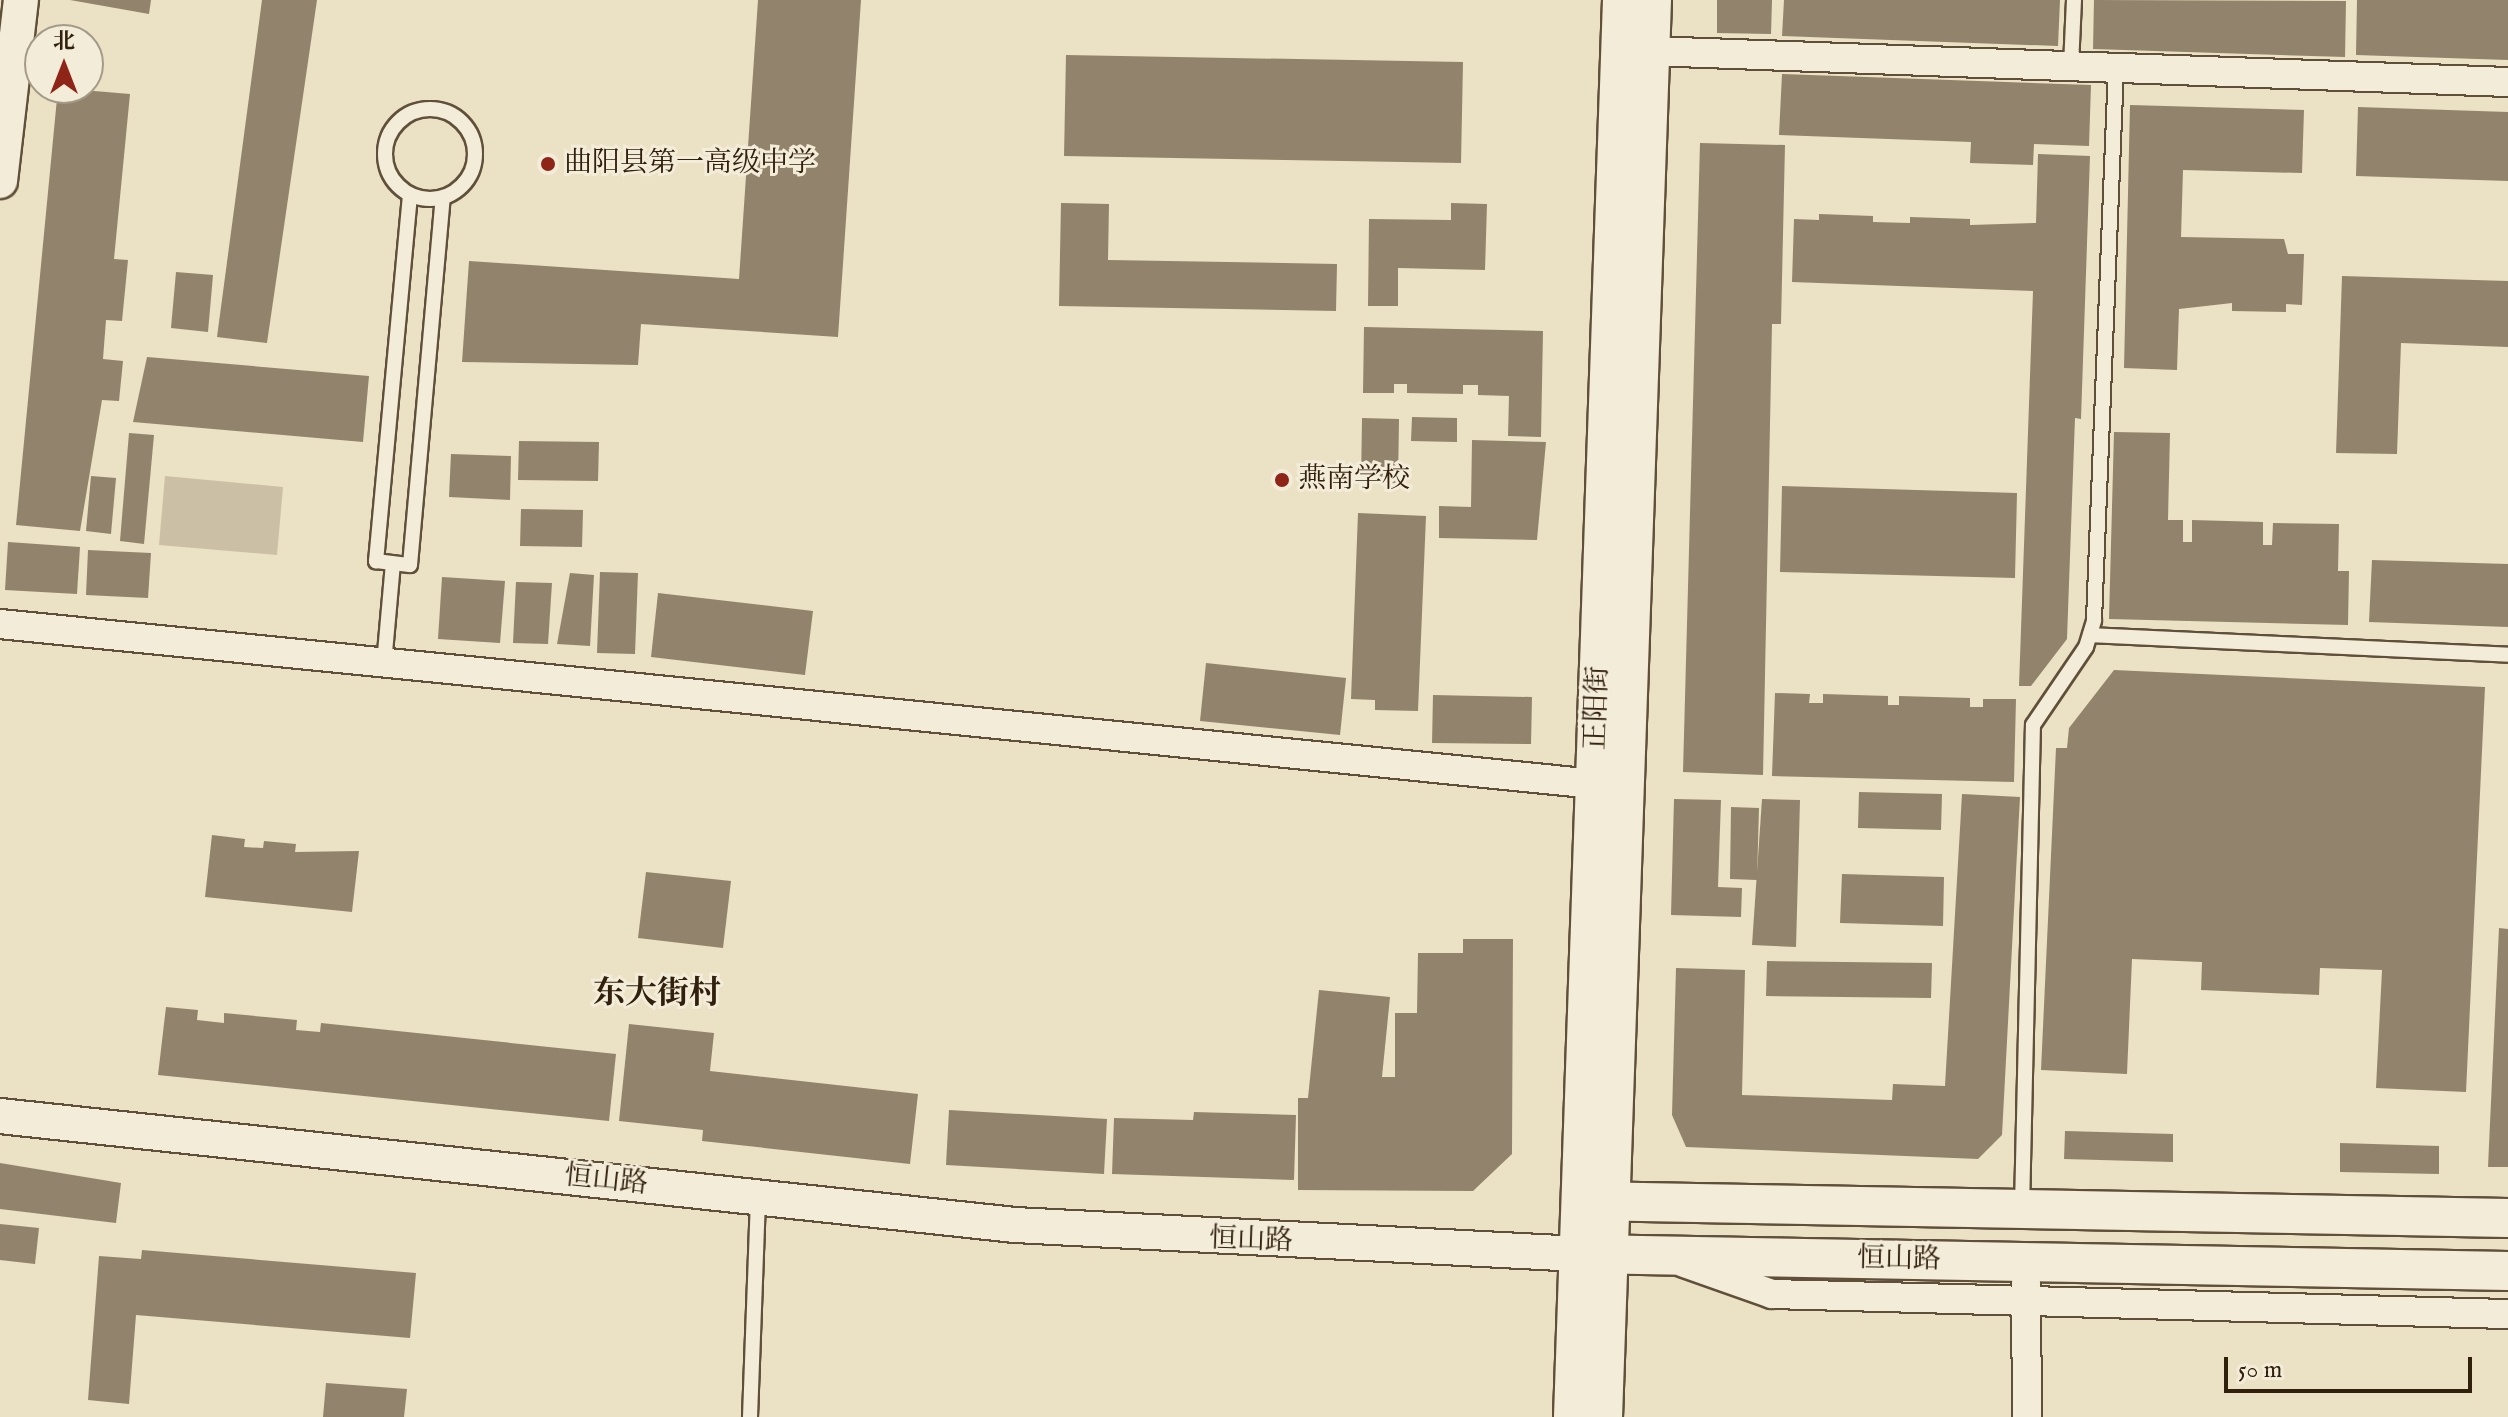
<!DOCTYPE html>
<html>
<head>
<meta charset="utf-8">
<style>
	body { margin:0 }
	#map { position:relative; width:2508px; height:1417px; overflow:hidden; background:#ebe1c4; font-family:"IM FELL English","Noto Serif SC",serif }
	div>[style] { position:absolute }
	.green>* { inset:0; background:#cbc0a5 }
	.building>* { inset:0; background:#92846c }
	.roads { filter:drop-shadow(2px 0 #60503a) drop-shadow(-2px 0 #60503a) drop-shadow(0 2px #60503a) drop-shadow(0 -2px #60503a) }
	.service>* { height:14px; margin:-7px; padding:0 7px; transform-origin:7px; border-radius:7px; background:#f2ecd9 }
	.service>.ring { margin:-7px; padding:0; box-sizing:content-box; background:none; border:14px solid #f2ecd9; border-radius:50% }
	.minor>* { height:28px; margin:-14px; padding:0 14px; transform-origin:14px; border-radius:14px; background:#f2ecd9 }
	.tertiary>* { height:34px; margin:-17px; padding:0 17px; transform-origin:17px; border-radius:17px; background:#f2ecd9 }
	.secondary>* { height:38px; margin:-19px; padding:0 19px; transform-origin:19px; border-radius:19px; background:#f2ecd9 }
	.dots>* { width:22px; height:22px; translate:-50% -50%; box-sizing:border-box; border:4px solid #f2ecd9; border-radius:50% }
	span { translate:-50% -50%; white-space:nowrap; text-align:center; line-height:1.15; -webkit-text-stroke:6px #f2ecd9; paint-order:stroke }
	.poi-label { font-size:28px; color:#31200c }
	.left { translate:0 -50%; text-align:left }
	.street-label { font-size:28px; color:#31200c }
	.quarter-label { font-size:32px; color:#31200c; font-weight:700 }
	.north { position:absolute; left:24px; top:24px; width:80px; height:80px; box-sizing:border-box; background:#f2ecd9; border:2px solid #a59a87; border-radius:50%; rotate:0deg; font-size:22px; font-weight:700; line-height:32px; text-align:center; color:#31200c }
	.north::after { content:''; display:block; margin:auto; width:28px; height:36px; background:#8f2418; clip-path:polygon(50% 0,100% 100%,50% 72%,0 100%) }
	.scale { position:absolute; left:2224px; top:1357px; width:248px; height:36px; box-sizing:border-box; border:4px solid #31200c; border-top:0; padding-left:10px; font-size:24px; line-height:28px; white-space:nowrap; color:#31200c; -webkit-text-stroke:6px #f2ecd9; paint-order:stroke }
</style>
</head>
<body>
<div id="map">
	<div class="green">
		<div style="clip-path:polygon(165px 476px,283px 487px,277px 555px,159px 545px)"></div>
	</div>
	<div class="building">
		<div style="clip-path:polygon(70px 0,151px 0,149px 14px)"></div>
		<div style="clip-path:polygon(262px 0,317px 0,267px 343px,217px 337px)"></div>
		<div style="clip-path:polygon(758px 0,861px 0,838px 337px,641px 324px,638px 365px,462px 362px,469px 261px,739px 279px)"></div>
		<div style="clip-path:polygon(1717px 0,1772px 0,1771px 34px,1717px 33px)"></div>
		<div style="clip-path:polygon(1784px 0,2060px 0,2058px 46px,1782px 36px)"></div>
		<div style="clip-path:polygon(2094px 0,2346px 1px,2345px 57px,2093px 49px)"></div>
		<div style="clip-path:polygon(2357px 0,2508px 0,2508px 60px,2356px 55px)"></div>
		<div style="clip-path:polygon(1066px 55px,1463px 62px,1461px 163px,1064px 156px)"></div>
		<div style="clip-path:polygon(1782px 74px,2091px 85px,2089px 146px,2034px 144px,2033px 165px,1970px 163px,1971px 142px,1779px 135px)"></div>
		<div style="clip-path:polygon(58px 88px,130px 94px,114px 259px,128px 260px,122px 321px,106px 320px,103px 359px,123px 361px,119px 401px,102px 400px,80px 531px,16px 525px)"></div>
		<div style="clip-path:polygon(2130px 105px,2304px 110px,2302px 173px,2183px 170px,2181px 237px,2284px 239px,2288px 254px,2304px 254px,2302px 305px,2286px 304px,2286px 312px,2232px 311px,2232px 303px,2179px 309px,2177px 370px,2124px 368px)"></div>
		<div style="clip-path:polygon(2358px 107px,2508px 112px,2508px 181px,2356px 176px)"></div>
		<div style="clip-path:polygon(1700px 143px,1785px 145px,1781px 324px,1772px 324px,1763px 775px,1683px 772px)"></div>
		<div style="clip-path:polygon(2038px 154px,2090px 156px,2081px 419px,2075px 418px,2067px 639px,2031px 686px,2019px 686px,2033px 291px,1792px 282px,1794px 219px,1819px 220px,1819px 214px,1873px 216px,1873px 222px,1910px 223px,1910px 217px,1970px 219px,1970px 225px,2036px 223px)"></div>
		<div style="clip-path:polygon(1061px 203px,1109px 204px,1108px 260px,1337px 264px,1336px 311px,1059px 306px)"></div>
		<div style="clip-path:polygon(1451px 203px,1487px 204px,1485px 270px,1398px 268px,1398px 306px,1368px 306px,1369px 219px,1451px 220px)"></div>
		<div style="clip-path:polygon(176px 272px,213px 275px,208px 332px,171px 328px)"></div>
		<div style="clip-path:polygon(2342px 276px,2508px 281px,2508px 347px,2401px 343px,2397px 454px,2336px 453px)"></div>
		<div style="clip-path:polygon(1364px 327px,1543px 331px,1541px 437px,1508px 436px,1509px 396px,1478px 395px,1478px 385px,1463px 385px,1463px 394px,1407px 393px,1407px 384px,1394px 384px,1394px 393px,1363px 393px)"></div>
		<div style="clip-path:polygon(147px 357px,369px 376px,363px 442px,133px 422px)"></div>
		<div style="clip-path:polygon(1412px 417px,1457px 418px,1457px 442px,1411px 441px)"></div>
		<div style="clip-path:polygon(1362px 418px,1399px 419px,1398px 483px,1361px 482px)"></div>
		<div style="clip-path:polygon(2114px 432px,2170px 433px,2168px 520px,2183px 520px,2183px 542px,2192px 542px,2192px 520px,2263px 522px,2263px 545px,2272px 545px,2273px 523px,2339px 524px,2338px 571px,2349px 571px,2348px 625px,2109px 619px)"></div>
		<div style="clip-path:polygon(129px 433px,154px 435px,144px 544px,120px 541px)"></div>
		<div style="clip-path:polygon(1472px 440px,1546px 442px,1537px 540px,1439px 538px,1439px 506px,1471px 507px)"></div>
		<div style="clip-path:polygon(519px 441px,599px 442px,598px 481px,518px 480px)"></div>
		<div style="clip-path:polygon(451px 454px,511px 456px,510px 500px,449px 497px)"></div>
		<div style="clip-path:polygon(91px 476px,116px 478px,111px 534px,86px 531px)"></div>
		<div style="clip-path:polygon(1782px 486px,2017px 493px,2015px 578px,1780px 572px)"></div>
		<div style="clip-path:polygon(521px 509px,583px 510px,582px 547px,520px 546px)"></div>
		<div style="clip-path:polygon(1358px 513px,1426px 516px,1418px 711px,1375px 710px,1375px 700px,1351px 699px)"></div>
		<div style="clip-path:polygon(8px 542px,80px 547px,77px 594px,5px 590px)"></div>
		<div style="clip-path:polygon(88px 550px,151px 553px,148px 598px,86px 595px)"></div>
		<div style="clip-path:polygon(2372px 560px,2508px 564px,2508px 627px,2369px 622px)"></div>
		<div style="clip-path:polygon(600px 572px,638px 573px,635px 654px,597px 653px)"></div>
		<div style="clip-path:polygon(570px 573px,594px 575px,590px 646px,557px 644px)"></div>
		<div style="clip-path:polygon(442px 577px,505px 581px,500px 643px,438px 639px)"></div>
		<div style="clip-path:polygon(516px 582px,552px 583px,548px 644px,513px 643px)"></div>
		<div style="clip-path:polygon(658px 593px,813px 611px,805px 675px,651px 657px)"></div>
		<div style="clip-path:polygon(1206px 663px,1346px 678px,1340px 735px,1200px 721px)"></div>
		<div style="clip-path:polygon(2114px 670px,2485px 687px,2466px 1092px,2376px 1088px,2382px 970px,2320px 968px,2319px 995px,2201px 990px,2202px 962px,2132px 959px,2127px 1074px,2041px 1070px,2056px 748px,2067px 748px,2069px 728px)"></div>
		<div style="clip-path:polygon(1775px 693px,1810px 694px,1809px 703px,1823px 703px,1823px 694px,1888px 696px,1888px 705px,1899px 705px,1899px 696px,1970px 698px,1970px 707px,1983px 707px,1983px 699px,2016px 699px,2014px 782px,1772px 776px)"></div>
		<div style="clip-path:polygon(1433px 695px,1532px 697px,1531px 744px,1432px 743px)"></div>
		<div style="clip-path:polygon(1859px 792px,1942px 794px,1941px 830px,1858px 828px)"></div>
		<div style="clip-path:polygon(1962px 794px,2020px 797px,2002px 1135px,1978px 1159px,1686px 1147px,1672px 1115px,1676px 968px,1745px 970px,1742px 1095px,1892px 1100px,1893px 1084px,1945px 1086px)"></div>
		<div style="clip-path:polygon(1674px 799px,1721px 800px,1718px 887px,1742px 888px,1741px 917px,1671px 915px)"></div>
		<div style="clip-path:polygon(1762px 799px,1800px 800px,1796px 947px,1752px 945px)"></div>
		<div style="clip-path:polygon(1731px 807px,1759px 808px,1757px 880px,1730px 879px)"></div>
		<div style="clip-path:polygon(212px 835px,245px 839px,244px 847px,263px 848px,264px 841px,296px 844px,295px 852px,359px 851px,352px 912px,205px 897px)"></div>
		<div style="clip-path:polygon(646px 872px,731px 881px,723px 948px,638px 938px)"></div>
		<div style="clip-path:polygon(1842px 874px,1944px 877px,1943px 926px,1840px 923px)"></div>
		<div style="clip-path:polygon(2499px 928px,2508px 929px,2508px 1167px,2488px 1167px)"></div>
		<div style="clip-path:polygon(1463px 939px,1513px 939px,1512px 1154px,1473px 1191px,1298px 1190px,1298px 1098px,1308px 1098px,1319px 990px,1390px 997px,1382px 1077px,1395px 1077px,1395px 1013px,1417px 1013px,1418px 953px,1463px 953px)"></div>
		<div style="clip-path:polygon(1767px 961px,1932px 963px,1931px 998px,1766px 996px)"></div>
		<div style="clip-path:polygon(166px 1007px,198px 1010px,197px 1020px,224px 1023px,224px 1013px,297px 1020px,296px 1030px,320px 1032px,321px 1023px,616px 1054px,609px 1121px,158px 1075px)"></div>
		<div style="clip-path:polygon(629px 1024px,714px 1033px,710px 1071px,918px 1094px,910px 1164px,702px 1141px,703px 1130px,619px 1121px)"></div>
		<div style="clip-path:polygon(949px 1110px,1107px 1119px,1104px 1174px,946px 1165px)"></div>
		<div style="clip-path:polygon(1194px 1112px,1296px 1115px,1294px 1180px,1112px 1174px,1114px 1118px,1193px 1120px)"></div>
		<div style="clip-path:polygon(2065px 1131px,2173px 1134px,2173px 1162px,2064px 1159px)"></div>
		<div style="clip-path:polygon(2340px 1143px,2439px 1146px,2439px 1174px,2340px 1172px)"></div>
		<div style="clip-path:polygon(0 1163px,121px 1183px,116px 1223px,0 1209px)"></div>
		<div style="clip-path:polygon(0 1224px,39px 1228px,35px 1264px,0 1260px)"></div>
		<div style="clip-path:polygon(142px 1250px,416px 1273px,410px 1338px,136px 1315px,129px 1404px,88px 1400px,99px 1256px,141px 1259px)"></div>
		<div style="clip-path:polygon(326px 1383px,407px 1389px,404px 1417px,323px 1417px)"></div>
	</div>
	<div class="roads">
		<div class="service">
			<div style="left:2071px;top:66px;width:66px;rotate:-87.4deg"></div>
			<div class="ring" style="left:385px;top:109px;width:76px;height:76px"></div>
			<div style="left:410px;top:195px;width:368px;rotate:95.3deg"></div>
			<div style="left:376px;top:561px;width:34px;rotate:7deg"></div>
			<div style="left:410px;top:565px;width:369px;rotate:-84.9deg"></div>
			<div style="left:2090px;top:635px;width:418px;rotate:2.7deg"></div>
			<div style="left:384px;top:664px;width:101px;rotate:-84.9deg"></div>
			<div style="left:2022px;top:1208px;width:483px;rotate:-88.7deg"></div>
			<div style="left:2033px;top:725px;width:94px;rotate:-55.8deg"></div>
			<div style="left:2086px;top:647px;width:28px;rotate:-73deg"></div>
			<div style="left:2094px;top:620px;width:552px;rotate:-87.72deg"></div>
			<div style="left:750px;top:1417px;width:219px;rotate:-87.9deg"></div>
		</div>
		<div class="minor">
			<div style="left:1650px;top:51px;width:859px;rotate:2.07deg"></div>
			<div style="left:0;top:624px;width:1603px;rotate:5.73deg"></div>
			<div style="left:1684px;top:1263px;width:93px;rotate:19.4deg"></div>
			<div style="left:1772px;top:1294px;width:736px;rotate:1.56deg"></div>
			<div style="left:2026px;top:1283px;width:134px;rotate:89.6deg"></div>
		</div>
		<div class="tertiary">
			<div style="left:0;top:181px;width:182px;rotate:-83.4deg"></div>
			<div style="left:0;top:1116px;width:1021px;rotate:6.13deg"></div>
			<div style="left:1015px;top:1225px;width:565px;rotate:2.94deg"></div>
		</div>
		<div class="secondary">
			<div style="left:1587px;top:1201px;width:921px;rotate:1.06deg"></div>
			<div style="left:1586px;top:1254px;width:922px;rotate:1.06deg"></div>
			<div style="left:1573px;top:1417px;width:1418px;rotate:-88.02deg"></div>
			<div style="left:1603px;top:1417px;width:1418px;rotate:-88.02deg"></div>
		</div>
	</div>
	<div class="dots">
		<div style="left:548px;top:164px;background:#8f2418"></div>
		<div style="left:1282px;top:480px;background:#8f2418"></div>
	</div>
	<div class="poi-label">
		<span class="left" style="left:564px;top:164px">曲阳县第一高级中学</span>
		<span class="left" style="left:1298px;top:480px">燕南学校</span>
	</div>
	<div class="street-label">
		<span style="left:1598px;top:708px;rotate:-88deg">正阳街</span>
		<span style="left:606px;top:1181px;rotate:6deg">恒山路</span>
		<span style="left:1251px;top:1241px;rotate:2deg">恒山路</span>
		<span style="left:1899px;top:1260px;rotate:1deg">恒山路</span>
	</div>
	<div class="quarter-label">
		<span style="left:657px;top:995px">东大街村</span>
	</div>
	<div class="north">北</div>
	<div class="scale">50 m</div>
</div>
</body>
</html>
